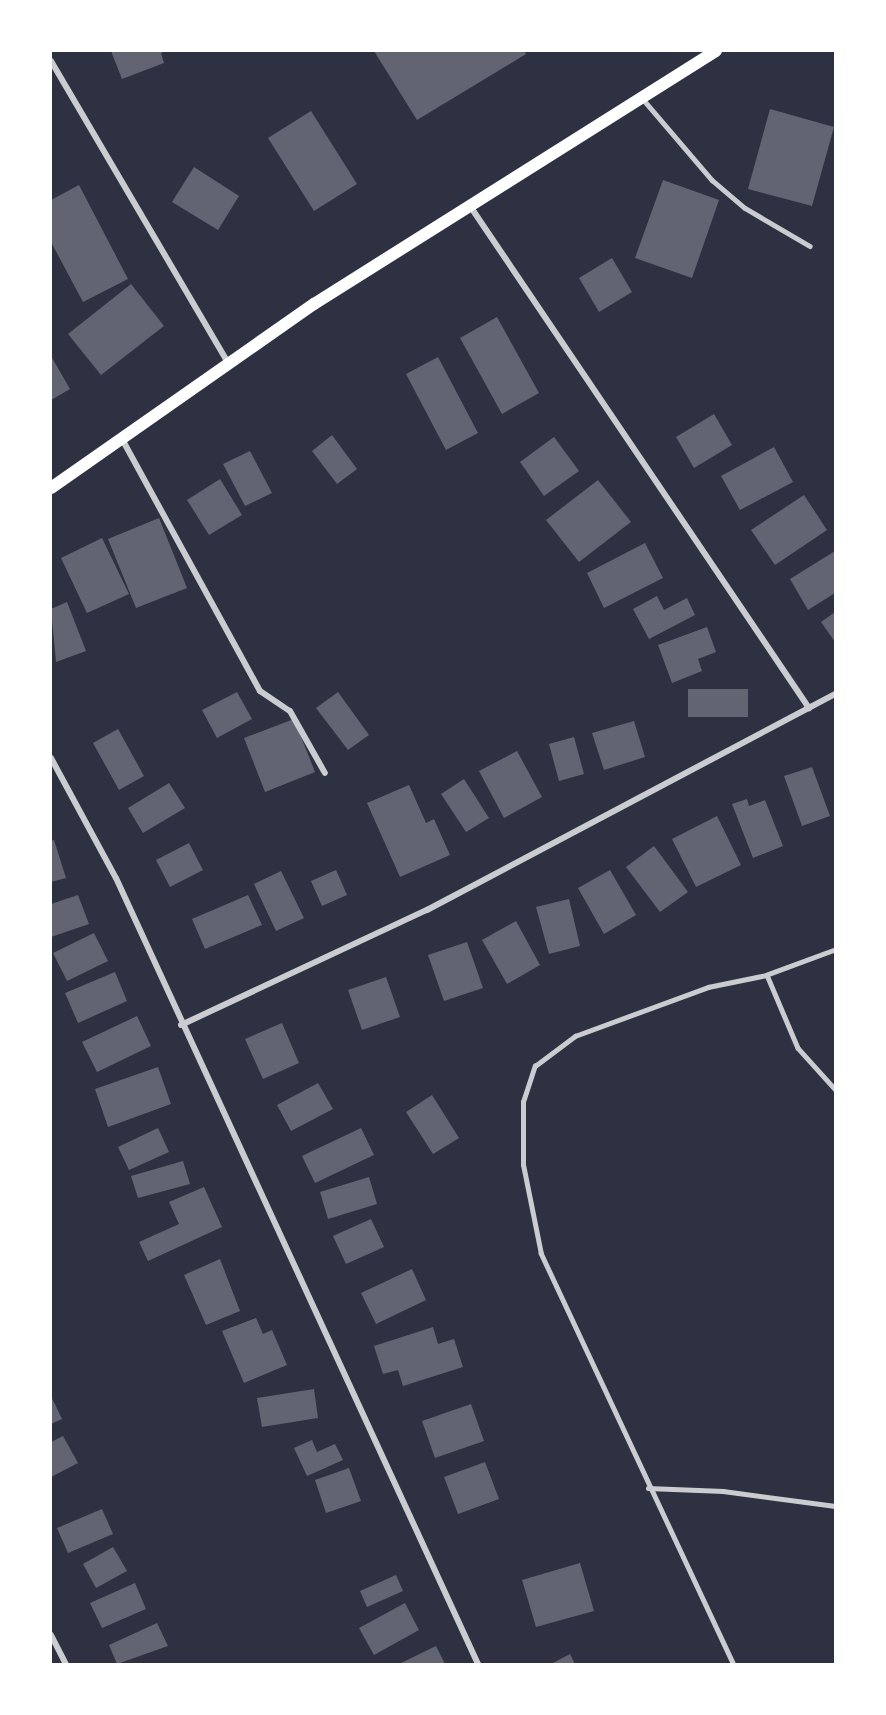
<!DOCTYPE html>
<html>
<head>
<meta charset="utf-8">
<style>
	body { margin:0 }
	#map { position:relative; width:886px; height:1715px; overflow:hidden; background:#2d3142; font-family:Inter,sans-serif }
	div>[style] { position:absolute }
	.building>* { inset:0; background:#626471 }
	.service>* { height:4.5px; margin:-2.25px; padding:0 2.25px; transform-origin:2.25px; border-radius:2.25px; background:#caccd0 }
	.minor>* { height:6px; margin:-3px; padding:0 3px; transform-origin:3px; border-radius:3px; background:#caccd0 }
	.secondary>* { height:12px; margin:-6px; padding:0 6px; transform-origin:6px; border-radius:6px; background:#fff }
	span { translate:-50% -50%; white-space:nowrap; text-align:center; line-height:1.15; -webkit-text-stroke:4.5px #fff; paint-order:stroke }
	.frame { position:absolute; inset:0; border:52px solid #fff; pointer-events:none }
</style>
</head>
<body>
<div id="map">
	<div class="building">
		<div style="clip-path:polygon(111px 51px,166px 51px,161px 53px,164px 63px,122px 79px)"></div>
		<div style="clip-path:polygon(374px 51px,524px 51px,526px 54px,417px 120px)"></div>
		<div style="clip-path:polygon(770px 109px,834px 127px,812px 206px,748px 189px)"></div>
		<div style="clip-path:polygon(311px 111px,357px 184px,314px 211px,268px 138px)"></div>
		<div style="clip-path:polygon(194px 167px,239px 196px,218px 230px,172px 202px)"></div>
		<div style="clip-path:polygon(663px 180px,719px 200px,692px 278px,635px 258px)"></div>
		<div style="clip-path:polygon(79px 185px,128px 279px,83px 302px,51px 242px,51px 200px)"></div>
		<div style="clip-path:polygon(612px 258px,632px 292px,599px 312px,579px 278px)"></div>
		<div style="clip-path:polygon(131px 284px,164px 326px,101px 375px,68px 334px)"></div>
		<div style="clip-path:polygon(497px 317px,539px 393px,502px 414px,460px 338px)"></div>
		<div style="clip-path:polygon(51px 356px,70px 389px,51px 400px)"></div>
		<div style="clip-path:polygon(438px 357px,478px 433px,446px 450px,406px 374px)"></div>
		<div style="clip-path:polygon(714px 414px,732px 445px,694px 468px,676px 437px)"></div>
		<div style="clip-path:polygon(332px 435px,357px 469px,337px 484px,312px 451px)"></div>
		<div style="clip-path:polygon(554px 437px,579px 471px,544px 496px,520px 462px)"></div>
		<div style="clip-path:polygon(774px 447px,793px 482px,740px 510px,721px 476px)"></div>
		<div style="clip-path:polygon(250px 451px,272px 493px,245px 506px,223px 464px)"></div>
		<div style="clip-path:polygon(220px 479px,242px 515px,209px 535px,187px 500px)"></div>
		<div style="clip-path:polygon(598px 480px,631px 522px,579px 562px,546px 520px)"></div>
		<div style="clip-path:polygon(804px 495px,827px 530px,775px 565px,751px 530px)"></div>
		<div style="clip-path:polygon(159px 518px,187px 588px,136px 608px,108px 539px)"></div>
		<div style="clip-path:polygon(102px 538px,129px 594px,87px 613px,61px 558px)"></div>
		<div style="clip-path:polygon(645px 543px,663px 578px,604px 608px,587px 573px)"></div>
		<div style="clip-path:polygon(835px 551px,835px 593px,808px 610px,790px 579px)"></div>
		<div style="clip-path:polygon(657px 596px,664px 610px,687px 598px,695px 615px,649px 639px,633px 609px)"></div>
		<div style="clip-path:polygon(67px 602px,86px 651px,56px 662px,51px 609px)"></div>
		<div style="clip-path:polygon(835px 612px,835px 642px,821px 622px)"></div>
		<div style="clip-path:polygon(707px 627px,716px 652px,698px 659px,702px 671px,672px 683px,658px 645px)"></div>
		<div style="clip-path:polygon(688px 689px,748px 689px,748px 717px,688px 717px)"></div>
		<div style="clip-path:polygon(237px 692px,252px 719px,217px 738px,202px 710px)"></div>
		<div style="clip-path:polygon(338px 692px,369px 735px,348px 750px,316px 708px)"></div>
		<div style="clip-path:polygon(294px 719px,315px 772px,265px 792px,244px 738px)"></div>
		<div style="clip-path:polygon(634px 721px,645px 757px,604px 770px,592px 733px)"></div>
		<div style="clip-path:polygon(118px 729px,144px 776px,119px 790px,93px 743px)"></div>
		<div style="clip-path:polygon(574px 737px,584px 774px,559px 781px,549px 744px)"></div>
		<div style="clip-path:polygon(517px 751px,542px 797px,504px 818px,479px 771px)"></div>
		<div style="clip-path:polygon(812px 767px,830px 816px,802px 826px,784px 776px)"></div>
		<div style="clip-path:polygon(464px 779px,489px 818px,466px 832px,441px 794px)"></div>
		<div style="clip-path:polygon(169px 783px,185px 808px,143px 833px,128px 808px)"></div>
		<div style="clip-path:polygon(409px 785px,426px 823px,434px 819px,450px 855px,400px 877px,367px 803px)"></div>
		<div style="clip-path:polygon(747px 799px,749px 806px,765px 800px,783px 846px,753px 858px,732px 804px)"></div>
		<div style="clip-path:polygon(717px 816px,741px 865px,696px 887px,672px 839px)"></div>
		<div style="clip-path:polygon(54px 840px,66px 878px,51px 882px,51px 841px)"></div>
		<div style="clip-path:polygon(189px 843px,203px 870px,170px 887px,156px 860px)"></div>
		<div style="clip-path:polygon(654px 846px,688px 892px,660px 912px,626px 867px)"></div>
		<div style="clip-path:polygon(336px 870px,347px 895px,322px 906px,311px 881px)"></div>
		<div style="clip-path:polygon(610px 870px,636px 915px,604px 934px,578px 888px)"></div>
		<div style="clip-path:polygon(281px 871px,304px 918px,276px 931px,254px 884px)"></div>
		<div style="clip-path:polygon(78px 895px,89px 924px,51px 937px,51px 904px)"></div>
		<div style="clip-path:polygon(248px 895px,262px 925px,205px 949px,192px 919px)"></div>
		<div style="clip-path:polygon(569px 899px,580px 946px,549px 954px,536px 907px)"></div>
		<div style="clip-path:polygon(516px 921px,540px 965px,507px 984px,482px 940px)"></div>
		<div style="clip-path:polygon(94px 933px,108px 961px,67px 981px,53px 953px)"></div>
		<div style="clip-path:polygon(467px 942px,483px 988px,444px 1001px,428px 955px)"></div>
		<div style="clip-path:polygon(115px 972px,127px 1001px,78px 1023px,65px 993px)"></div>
		<div style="clip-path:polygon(386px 977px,400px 1017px,362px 1030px,348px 990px)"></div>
		<div style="clip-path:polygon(137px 1016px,151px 1046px,97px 1072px,82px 1042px)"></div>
		<div style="clip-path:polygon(282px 1023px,299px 1063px,263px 1079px,245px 1039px)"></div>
		<div style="clip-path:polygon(158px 1067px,171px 1104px,108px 1127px,95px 1089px)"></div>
		<div style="clip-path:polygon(318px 1083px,333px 1109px,291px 1131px,277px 1105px)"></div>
		<div style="clip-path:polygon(432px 1095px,459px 1138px,433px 1154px,406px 1112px)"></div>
		<div style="clip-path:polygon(158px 1128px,169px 1152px,129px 1170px,118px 1147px)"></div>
		<div style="clip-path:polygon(361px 1128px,374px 1155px,315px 1183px,302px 1156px)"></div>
		<div style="clip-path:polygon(183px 1161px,190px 1184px,138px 1198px,131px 1176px)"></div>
		<div style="clip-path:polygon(369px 1177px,377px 1204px,328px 1219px,320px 1192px)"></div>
		<div style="clip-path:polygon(204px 1187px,222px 1227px,148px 1261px,139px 1242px,179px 1224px,169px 1202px)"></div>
		<div style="clip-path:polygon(371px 1219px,384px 1247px,346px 1264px,333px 1236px)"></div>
		<div style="clip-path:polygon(220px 1259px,240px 1311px,206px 1325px,184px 1275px)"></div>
		<div style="clip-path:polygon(412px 1269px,426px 1300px,376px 1324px,361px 1293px)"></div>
		<div style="clip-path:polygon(256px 1318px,263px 1334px,272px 1330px,287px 1365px,244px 1383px,222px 1331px)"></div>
		<div style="clip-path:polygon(433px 1327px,438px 1344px,454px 1339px,463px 1367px,403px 1386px,398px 1370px,383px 1374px,374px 1346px)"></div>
		<div style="clip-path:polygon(314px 1389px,318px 1418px,262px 1427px,257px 1398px)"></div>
		<div style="clip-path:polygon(51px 1396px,62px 1419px,51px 1424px)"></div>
		<div style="clip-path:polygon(471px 1404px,484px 1441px,435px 1458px,422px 1421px)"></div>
		<div style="clip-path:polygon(63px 1436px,78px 1463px,51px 1477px,51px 1442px)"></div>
		<div style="clip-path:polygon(312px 1440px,317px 1452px,335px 1444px,343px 1460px,307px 1476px,294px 1448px)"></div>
		<div style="clip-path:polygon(485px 1462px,499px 1499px,458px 1514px,444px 1477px)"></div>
		<div style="clip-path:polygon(349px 1468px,361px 1501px,326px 1513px,315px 1480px)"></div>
		<div style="clip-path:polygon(102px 1509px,113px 1534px,68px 1553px,57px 1528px)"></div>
		<div style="clip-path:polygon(113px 1547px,127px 1571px,96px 1588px,83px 1564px)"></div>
		<div style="clip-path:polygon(580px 1563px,594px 1611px,536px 1627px,522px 1580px)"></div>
		<div style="clip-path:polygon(396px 1575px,403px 1591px,367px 1607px,360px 1591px)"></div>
		<div style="clip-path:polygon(135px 1583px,146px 1609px,102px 1628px,90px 1603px)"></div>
		<div style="clip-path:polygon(405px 1603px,419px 1630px,374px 1655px,359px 1628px)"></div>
		<div style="clip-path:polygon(157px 1623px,168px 1646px,117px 1664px,109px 1645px)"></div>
		<div style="clip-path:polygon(436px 1646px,445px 1664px,399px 1664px)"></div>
		<div style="clip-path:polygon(570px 1654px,575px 1664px,551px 1664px)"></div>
	</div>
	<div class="service">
		<div style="left:642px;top:98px;width:108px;rotate:49.5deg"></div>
		<div style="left:712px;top:180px;width:43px;rotate:40.3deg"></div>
		<div style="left:745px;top:208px;width:75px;rotate:30.3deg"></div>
		<div style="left:835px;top:950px;width:72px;rotate:159.8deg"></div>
		<div style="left:767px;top:975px;width:79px;rotate:67deg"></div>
		<div style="left:798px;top:1048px;width:55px;rotate:47.9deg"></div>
		<div style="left:648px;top:1488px;width:75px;rotate:2.3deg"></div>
		<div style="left:723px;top:1491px;width:113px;rotate:7.6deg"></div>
		<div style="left:733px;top:1664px;width:453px;rotate:-115.1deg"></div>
		<div style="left:541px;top:1254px;width:91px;rotate:-101.4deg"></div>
		<div style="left:523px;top:1165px;width:63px;rotate:-90deg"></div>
		<div style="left:523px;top:1102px;width:38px;rotate:-72deg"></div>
		<div style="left:535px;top:1066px;width:50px;rotate:-36.9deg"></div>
		<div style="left:575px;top:1036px;width:142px;rotate:-20.2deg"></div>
		<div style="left:708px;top:987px;width:60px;rotate:-11.5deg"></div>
	</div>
	<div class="minor">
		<div style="left:51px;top:61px;width:351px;rotate:59.6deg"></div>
		<div style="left:470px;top:206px;width:606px;rotate:55.97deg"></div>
		<div style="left:122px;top:439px;width:287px;rotate:61.3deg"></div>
		<div style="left:260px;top:691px;width:36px;rotate:34deg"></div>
		<div style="left:290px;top:711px;width:71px;rotate:60.6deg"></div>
		<div style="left:51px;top:758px;width:136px;rotate:61.6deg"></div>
		<div style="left:116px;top:878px;width:865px;rotate:65.27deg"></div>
		<div style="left:181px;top:1025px;width:272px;rotate:-25.1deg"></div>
		<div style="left:427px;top:910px;width:462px;rotate:-27.9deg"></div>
		<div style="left:51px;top:1635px;width:33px;rotate:63deg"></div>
	</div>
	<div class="secondary">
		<div style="left:51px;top:488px;width:321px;rotate:-35deg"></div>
		<div style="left:314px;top:304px;width:475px;rotate:-32.2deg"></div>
	</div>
	<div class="frame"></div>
</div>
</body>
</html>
